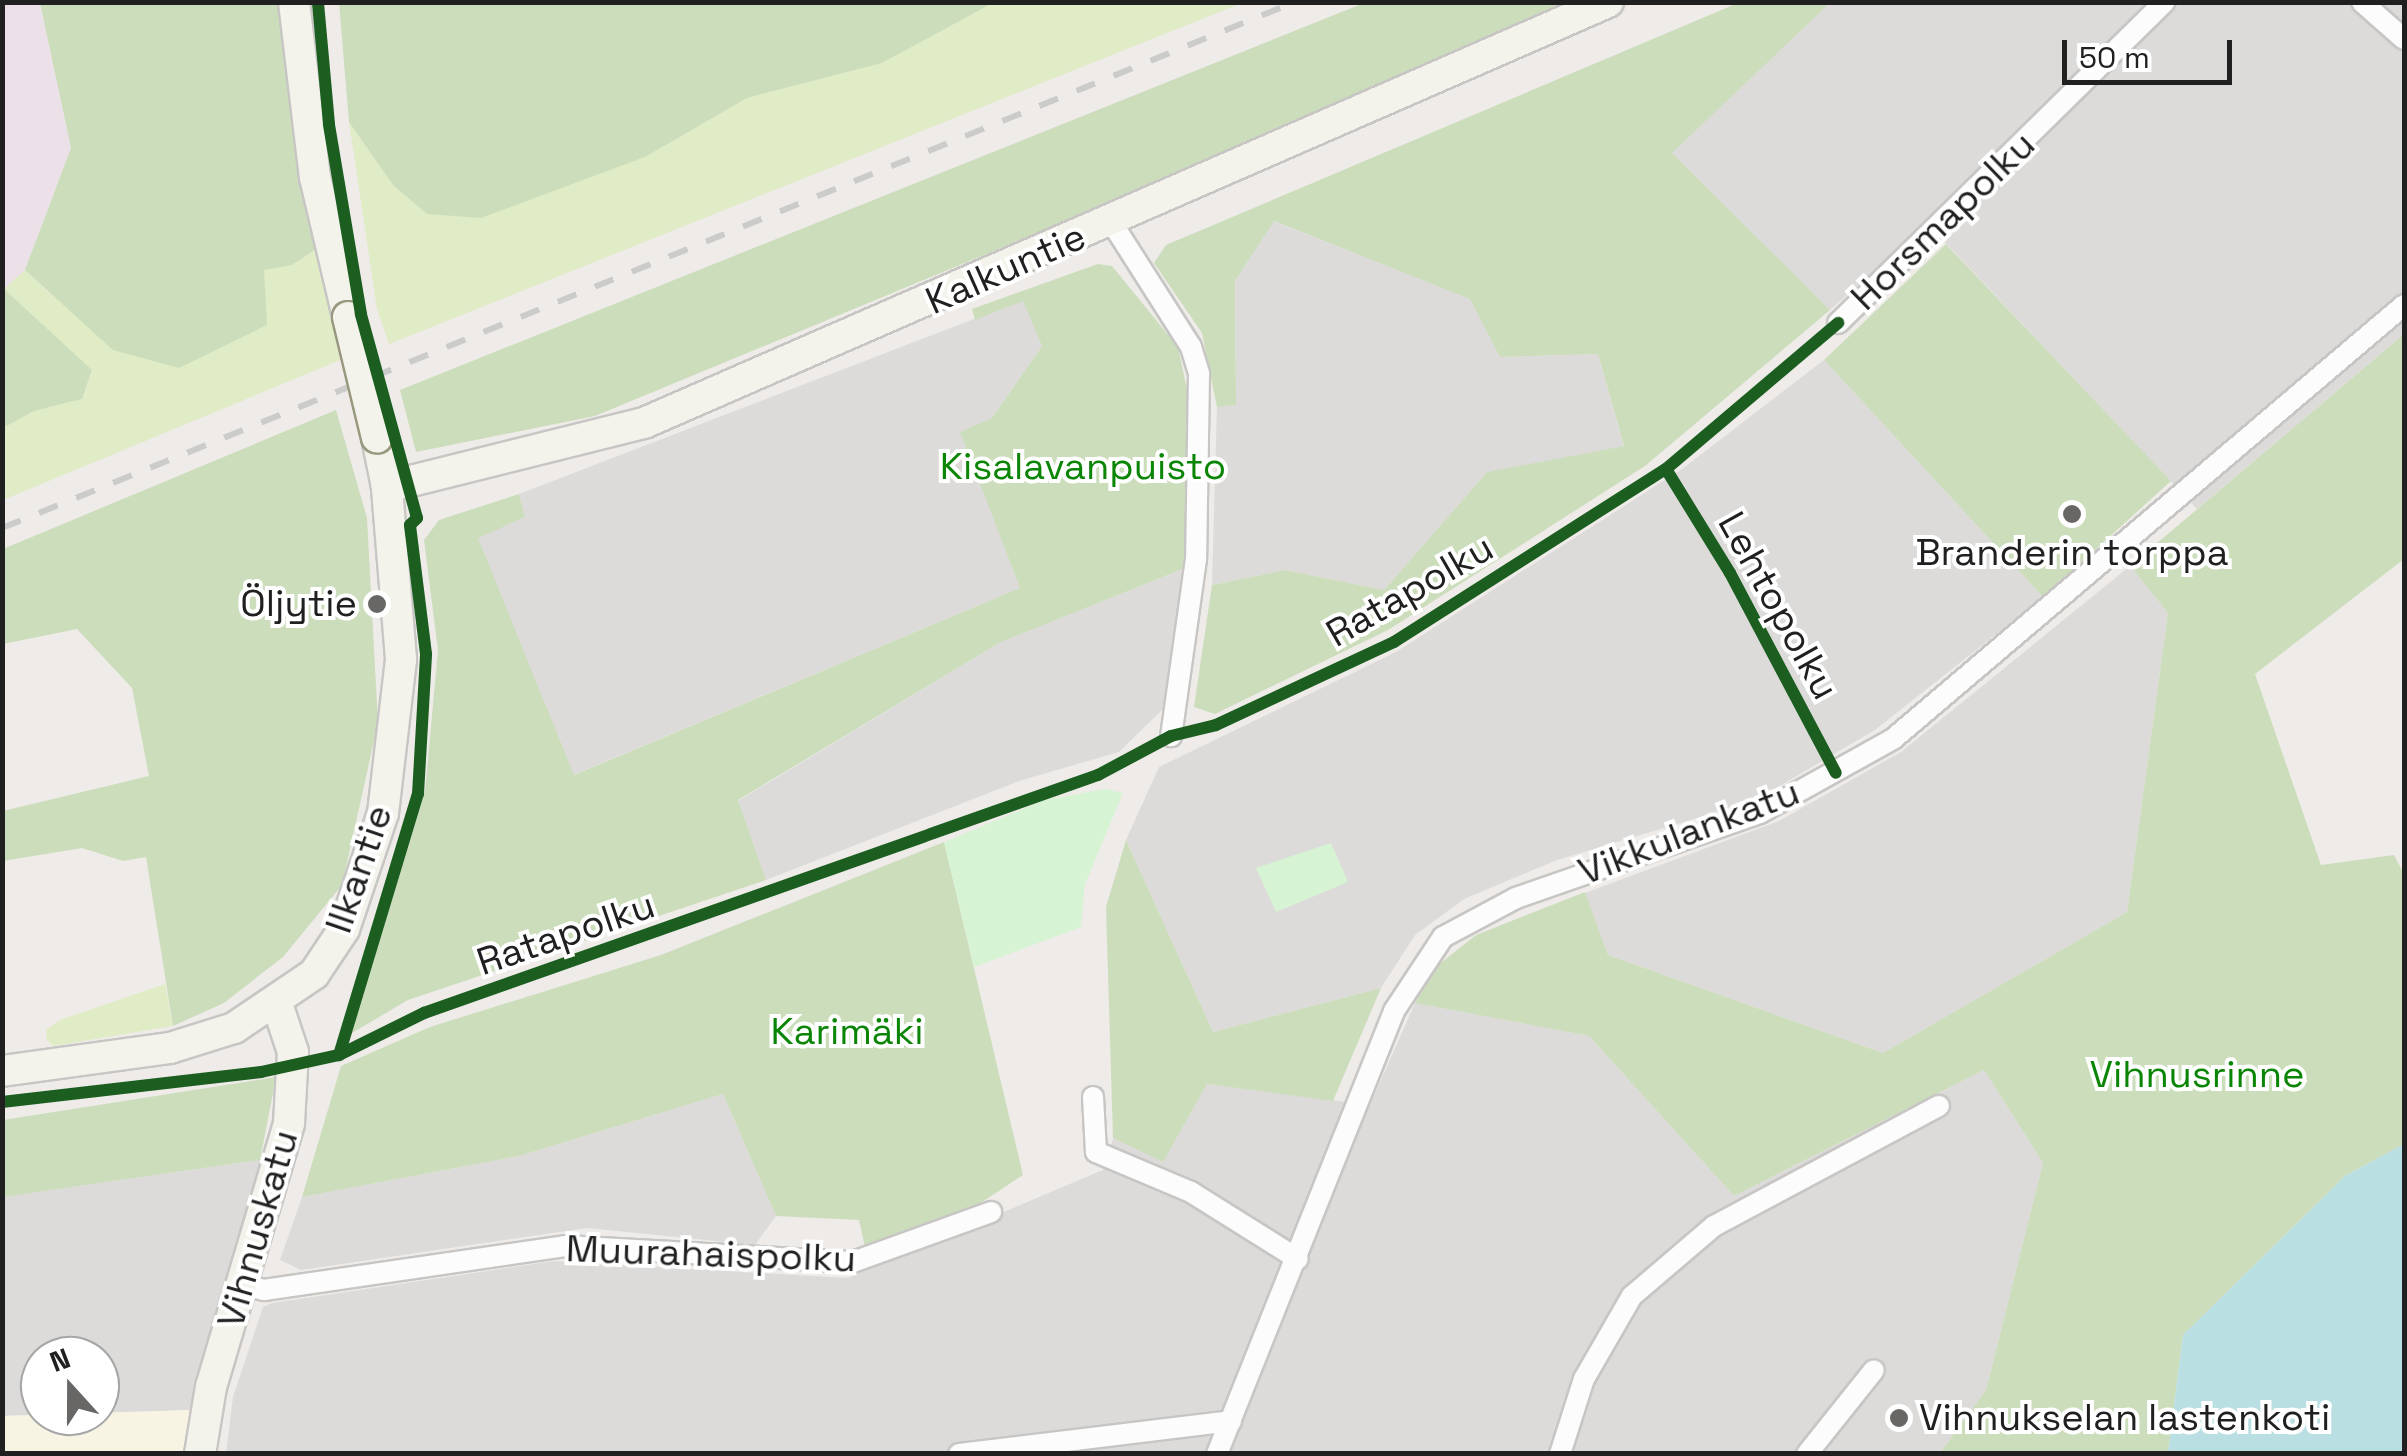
<!DOCTYPE html>
<html>
<head>
<meta charset="utf-8">
<style>
	body { margin:0 }
	#map { position:relative; width:2407px; height:1456px; overflow:hidden; background:#eeebe8; font-family:"Space Grotesk",sans-serif }
	div>[style] { position:absolute }
	.residential>* { inset:0; background:#dddbda }
	.industrial>* { inset:0; background:#ece0e9 }
	.education>* { inset:0; background:#f7f4e4 }
	.religious>* { inset:0; background:#dcdbda }
	.grass>* { inset:0; background:#dfecc5 }
	.forest>* { inset:0; background:#ccddbc }
	.park>* { inset:0; background:#d6f4d3 }
	.water>* { inset:0; background:#badfe2 }
	.roads { filter:drop-shadow(2px 0 #c7c6c4) drop-shadow(-2px 0 #c7c6c4) drop-shadow(0 2px #c7c6c4) drop-shadow(0 -2px #c7c6c4) }
	.street>* { height:20px; margin:-10px; padding:0 10px; transform-origin:10px; border-radius:10px; background:#fcfcfc }
	.secondary>* { height:30px; margin:-15px; padding:0 15px; transform-origin:15px; border-radius:15px; background:#f4f3eb }
	.rail>* { height:6px; margin-top:-3px; transform-origin:0; background:repeating-linear-gradient(90deg,#cbcbca 0 20px,transparent 0 40px) }
	.bridges { filter:drop-shadow(2px 0 #99987f) drop-shadow(-2px 0 #99987f) drop-shadow(0 2px #99987f) drop-shadow(0 -2px #99987f) }
	.secondary-bridge>* { height:30px; margin:-15px; padding:0 15px; transform-origin:15px; border-radius:15px; background:#f4f3eb }
	.cycleway>* { height:12px; margin:-6px; padding:0 6px; transform-origin:6px; border-radius:6px; background:#1b5e20 }
	.dots>* { width:28px; height:28px; translate:-50% -50%; box-sizing:border-box; border:5px solid #fff; border-radius:50% }
	span { translate:-50% -50%; white-space:nowrap; text-align:center; line-height:1.15; -webkit-text-stroke:8px #fff; paint-order:stroke }
	.street-label { font-size:38px; color:#202020 }
	.park-label { font-size:38px; color:#0a8506 }
	.poi-label { font-size:38px; color:#202020 }
	.right { translate:-100% -50%; text-align:right }
	.left { translate:0 -50%; text-align:left }
	.frame { position:absolute; inset:0; border:5px solid #202020; pointer-events:none }
	.north { position:absolute; left:20px; top:1336px; width:100px; height:100px; box-sizing:border-box; background:#fff; border:2px solid #a6a6a6; border-radius:50%; rotate:339deg; font-size:28px; font-weight:700; line-height:40px; text-align:center; color:#202020 }
	.north::after { content:''; display:block; margin:auto; width:35px; height:45px; background:#686766; clip-path:polygon(50% 0,100% 100%,50% 72%,0 100%) }
	.scale { position:absolute; left:2062px; top:40px; width:170px; height:45px; box-sizing:border-box; border:5px solid #202020; border-top:0; padding-left:12px; font-size:30px; line-height:35px; white-space:nowrap; color:#202020; -webkit-text-stroke:8px #fff; paint-order:stroke }
</style>
</head>
<body>
<div id="map">
	<div class="residential">
		<div style="clip-path:polygon(1830px 3px,2404px 3px,2404px 334px,2197px 509px,1927px 223px,1830px 310px,1671px 153px)"></div>
		<div style="clip-path:polygon(1273px 221px,1471px 299px,1500px 357px,1598px 354px,1624px 447px,1487px 472px,1384px 590px,1285px 570px,1212px 585px,1217px 407px,1236px 405px,1235px 281px)"></div>
		<div style="clip-path:polygon(1023px 300px,992px 418px,961px 432px,1020px 588px,573px 775px,477px 537px,525px 517px,519px 494px)"></div>
		<div style="clip-path:polygon(1824px 360px,2043px 597px,1875px 730px,1754px 801px,1557px 860px,1464px 899px,1415px 935px,1381px 988px,1213px 1032px,1126px 840px,1159px 767px,1396px 652px,1682px 469px)"></div>
		<div style="clip-path:polygon(2130px 566px,2168px 613px,2127px 912px,1883px 1053px,1608px 955px,1585px 893px,1779px 821px,1901px 752px)"></div>
		<div style="clip-path:polygon(1185px 568px,1164px 708px,1119px 752px,1019px 781px,766px 880px,738px 801px,1001px 642px)"></div>
		<div style="clip-path:polygon(1415px 1003px,1589px 1036px,1734px 1196px,1984px 1070px,2043px 1163px,1986px 1390px,1940px 1453px,226px 1454px,233px 1397px,263px 1307px,272px 1303px,554px 1261px,848px 1278px,1105px 1169px,1113px 1138px,1163px 1161px,1207px 1084px,1370px 1105px)"></div>
		<div style="clip-path:polygon(723px 1094px,776px 1216px,755px 1245px,587px 1228px,301px 1270px,280px 1260px,302px 1197px,519px 1156px)"></div>
		<div style="clip-path:polygon(260px 1160px,192px 1410px,100px 1413px,100px 1356px,40px 1356px,40px 1415px,3px 1416px,2px 1197px)"></div>
	</div>
	<div class="industrial">
		<div style="clip-path:polygon(3px 3px,40px 3px,71px 148px,25px 270px,3px 290px)"></div>
	</div>
	<div class="education">
		<div style="clip-path:polygon(192px 1410px,187px 1454px,3px 1453px,2px 1416px)"></div>
	</div>
	<div class="religious">
		<div style="clip-path:polygon(2369px 61px,2381px 72px,2393px 61px,2404px 70px,2394px 89px,2396px 101px,2373px 110px,2348px 154px,2334px 165px,2312px 139px,2325px 129px,2314px 116px)"></div>
		<div style="clip-path:polygon(1023px 300px,1042px 346px,992px 418px,975px 425px,935px 336px)"></div>
		<div style="clip-path:polygon(716px 432px,764px 541px,599px 614px,551px 506px)"></div>
	</div>
	<div class="grass">
		<div style="clip-path:polygon(993px 3px,1242px 3px,389px 344px,377px 309px,349px 122px,393px 185px,645px 157px,747px 98px,882px 63px)"></div>
		<div style="clip-path:polygon(316px 249px,340px 360px,3px 500px,3px 428px,34px 411px,82px 399px,92px 371px,4px 289px,25px 270px,54px 297px,292px 265px)"></div>
		<div style="clip-path:polygon(165px 984px,173px 1026px,53px 1046px,47px 1040px,46px 1030px,60px 1020px)"></div>
	</div>
	<div class="forest">
		<div style="clip-path:polygon(40px 3px,279px 3px,299px 171px,316px 249px,292px 265px,264px 270px,267px 325px,179px 368px,113px 350px,25px 270px,71px 148px)"></div>
		<div style="clip-path:polygon(339px 3px,339px 2px,993px 3px,882px 63px,747px 98px,645px 157px,481px 218px,427px 214px,393px 185px,349px 122px)"></div>
		<div style="clip-path:polygon(1364px 3px,1566px 3px,1088px 212px,595px 416px,416px 452px,400px 390px)"></div>
		<div style="clip-path:polygon(1738px 3px,1830px 3px,1672px 153px,1830px 310px,1645px 466px,1388px 630px,1215px 714px,1194px 707px,1212px 585px,1285px 570px,1384px 590px,1487px 472px,1624px 446px,1598px 354px,1500px 357px,1470px 299px,1274px 221px,1235px 281px,1236px 405px,1217px 407px,1202px 333px,1154px 263px,1166px 245px)"></div>
		<div style="clip-path:polygon(1946px 244px,2171px 481px,2043px 597px,1824px 360px)"></div>
		<div style="clip-path:polygon(1098px 264px,1112px 266px,1178px 347px,1189px 399px,1185px 568px,1001px 642px,738px 800px,766px 880px,408px 1000px,352px 1033px,425px 792px,438px 650px,424px 540px,439px 520px,519px 494px,525px 517px,478px 538px,574px 775px,1020px 588px,960px 432px,992px 418px,1042px 346px,1023px 301px,975px 320px,972px 309px)"></div>
		<div style="clip-path:polygon(4px 289px,92px 370px,82px 399px,34px 411px,3px 428px)"></div>
		<div style="clip-path:polygon(2404px 334px,2404px 559px,2255px 674px,2321px 865px,2394px 855px,2404px 874px,2404px 1144px,2345px 1176px,2183px 1335px,2168px 1453px,1940px 1453px,1986px 1390px,2043px 1163px,1984px 1070px,1734px 1196px,1589px 1036px,1415px 1003px,1437px 966px,1476px 935px,1585px 892px,1608px 955px,1883px 1053px,2127px 912px,2168px 613px,2130px 566px)"></div>
		<div style="clip-path:polygon(336px 410px,367px 518px,378px 723px,342px 885px,283px 957px,224px 1003px,173px 1026px,146px 857px,123px 861px,82px 848px,3px 861px,3px 811px,149px 776px,132px 688px,77px 629px,3px 644px,3px 549px)"></div>
		<div style="clip-path:polygon(1126px 840px,1213px 1032px,1381px 988px,1333px 1101px,1207px 1084px,1163px 1162px,1113px 1138px,1106px 907px)"></div>
		<div style="clip-path:polygon(944px 842px,1023px 1175px,973px 1208px,865px 1247px,859px 1220px,776px 1216px,723px 1094px,519px 1156px,302px 1197px,341px 1066px,430px 1027px,661px 955px)"></div>
		<div style="clip-path:polygon(276px 1077px,260px 1160px,3px 1197px,3px 1120px)"></div>
	</div>
	<div class="park">
		<div style="clip-path:polygon(1105px 789px,1123px 793px,1085px 884px,1081px 927px,974px 967px,944px 842px,1045px 800px)"></div>
		<div style="clip-path:polygon(1331px 843px,1348px 882px,1276px 912px,1256px 868px)"></div>
	</div>
	<div class="water">
		<div style="clip-path:polygon(2404px 1144px,2404px 1453px,2168px 1453px,2183px 1335px,2345px 1176px)"></div>
	</div>
	<div class="roads">
		<div class="street">
			<div style="left:2362px;top:2px;width:56px;rotate:41.4deg"></div>
			<div style="left:1112px;top:223px;width:147px;rotate:57.5deg"></div>
			<div style="left:1191px;top:347px;width:28px;rotate:73deg"></div>
			<div style="left:1199px;top:374px;width:185px;rotate:90.9deg"></div>
			<div style="left:1196px;top:559px;width:179px;rotate:98deg"></div>
			<div style="left:1838px;top:323px;width:458px;rotate:-44.5deg"></div>
			<div style="left:1093px;top:1097px;width:55px;rotate:86.9deg"></div>
			<div style="left:1096px;top:1152px;width:103px;rotate:22.8deg"></div>
			<div style="left:1191px;top:1192px;width:126px;rotate:32.1deg"></div>
			<div style="left:245px;top:1285px;width:20px;rotate:15deg"></div>
			<div style="left:264px;top:1290px;width:304px;rotate:-8.3deg"></div>
			<div style="left:565px;top:1246px;width:288px;rotate:3.2deg"></div>
			<div style="left:853px;top:1262px;width:147px;rotate:-19.9deg"></div>
			<div style="left:959px;top:1454px;width:274px;rotate:-6.9deg"></div>
			<div style="left:1217px;top:1454px;width:477px;rotate:-68.2deg"></div>
			<div style="left:1394px;top:1011px;width:89px;rotate:-56.5deg"></div>
			<div style="left:1443px;top:937px;width:83px;rotate:-28.1deg"></div>
			<div style="left:1516px;top:898px;width:258px;rotate:-19.2deg"></div>
			<div style="left:1760px;top:813px;width:152px;rotate:-29.1deg"></div>
			<div style="left:1893px;top:739px;width:670px;rotate:-40.34deg"></div>
			<div style="left:1560px;top:1454px;width:79px;rotate:-72.3deg"></div>
			<div style="left:1584px;top:1379px;width:96px;rotate:-60deg"></div>
			<div style="left:1632px;top:1296px;width:108px;rotate:-40.5deg"></div>
			<div style="left:1714px;top:1226px;width:255px;rotate:-28.1deg"></div>
			<div style="left:1807px;top:1454px;width:107px;rotate:-51.4deg"></div>
		</div>
		<div class="secondary">
			<div style="left:294px;top:2px;width:176px;rotate:83.2deg"></div>
			<div style="left:315px;top:177px;width:144px;rotate:76.7deg"></div>
			<div style="left:387px;top:487px;width:265px;rotate:-14deg"></div>
			<div style="left:644px;top:423px;width:1052px;rotate:-23.59deg"></div>
			<div style="left:2px;top:1071px;width:170px;rotate:-7.8deg"></div>
			<div style="left:170px;top:1048px;width:67px;rotate:-17.4deg"></div>
			<div style="left:234px;top:1028px;width:97px;rotate:-34deg"></div>
			<div style="left:314px;top:974px;width:54px;rotate:-56.3deg"></div>
			<div style="left:344px;top:929px;width:122px;rotate:-71.4deg"></div>
			<div style="left:383px;top:813px;width:155px;rotate:-83.3deg"></div>
			<div style="left:401px;top:659px;width:173px;rotate:-94.7deg"></div>
			<div style="left:387px;top:487px;width:50px;rotate:-101.5deg"></div>
			<div style="left:200px;top:1454px;width:68px;rotate:-80.7deg"></div>
			<div style="left:211px;top:1387px;width:275px;rotate:-73.5deg"></div>
			<div style="left:289px;top:1123px;width:71px;rotate:-86.8deg"></div>
			<div style="left:293px;top:1052px;width:51px;rotate:-108.4deg"></div>
		</div>
	</div>
	<div class="rail">
		<div style="left:2px;top:528px;width:1396px;rotate:-22.14deg"></div>
	</div>
	<div class="bridges">
		<div class="secondary-bridge">
			<div style="left:348px;top:317px;width:124px;rotate:76.5deg"></div>
		</div>
	</div>
	<div class="cycleway">
		<div style="left:1666px;top:469px;width:122px;rotate:58.4deg"></div>
		<div style="left:1730px;top:573px;width:226px;rotate:62.1deg"></div>
		<div style="left:339px;top:1055px;width:95px;rotate:-26.3deg"></div>
		<div style="left:424px;top:1013px;width:715px;rotate:-19.45deg"></div>
		<div style="left:1098px;top:775px;width:83px;rotate:-28.1deg"></div>
		<div style="left:1171px;top:736px;width:46px;rotate:-13.7deg"></div>
		<div style="left:1216px;top:725px;width:196px;rotate:-25deg"></div>
		<div style="left:1394px;top:642px;width:322px;rotate:-32.5deg"></div>
		<div style="left:1666px;top:469px;width:226px;rotate:-40.3deg"></div>
		<div style="left:2px;top:1102px;width:261px;rotate:-6.6deg"></div>
		<div style="left:261px;top:1072px;width:80px;rotate:-12.3deg"></div>
		<div style="left:339px;top:1055px;width:273px;rotate:-73.2deg"></div>
		<div style="left:418px;top:794px;width:140px;rotate:-86.7deg"></div>
		<div style="left:426px;top:654px;width:130px;rotate:-97.1deg"></div>
		<div style="left:410px;top:525px;width:10px;rotate:-45deg"></div>
		<div style="left:417px;top:518px;width:212px;rotate:-105.4deg"></div>
		<div style="left:361px;top:314px;width:193px;rotate:-99.6deg"></div>
		<div style="left:329px;top:124px;width:122px;rotate:-95.2deg"></div>
	</div>
	<div class="dots">
		<div style="left:2072px;top:514px;background:#686766"></div>
		<div style="left:377px;top:604px;background:#686766"></div>
		<div style="left:1899px;top:1418px;background:#686766"></div>
	</div>
	<div class="street-label">
		<span style="left:1943px;top:221px;rotate:-44deg">Horsmapolku</span>
		<span style="left:1006px;top:269px;rotate:-24deg">Kalkuntie</span>
		<span style="left:1410px;top:591px;rotate:-30deg">Ratapolku</span>
		<span style="left:1778px;top:606px;rotate:61deg">Lehtopolku</span>
		<span style="left:1689px;top:832px;rotate:-21deg">Vikkulankatu</span>
		<span style="left:359px;top:869px;rotate:-71deg">Ilkantie</span>
		<span style="left:566px;top:934px;rotate:-19deg">Ratapolku</span>
		<span style="left:258px;top:1229px;rotate:-74deg">Vihnuskatu</span>
		<span style="left:711px;top:1254px;rotate:2deg">Muurahaispolku</span>
	</div>
	<div class="park-label">
		<span style="left:1083px;top:467px">Kisalavanpuisto</span>
		<span style="left:847px;top:1032px">Karimäki</span>
		<span style="left:2197px;top:1075px">Vihnusrinne</span>
	</div>
	<div class="poi-label">
		<span style="left:2072px;top:553px">Branderin torppa</span>
		<span class="right" style="left:357px;top:604px">Öljytie</span>
		<span class="left" style="left:1919px;top:1418px">Vihnukselan lastenkoti</span>
	</div>
	<div class="frame"></div>
	<div class="north">N</div>
	<div class="scale">50 m</div>
</div>
</body>
</html>
